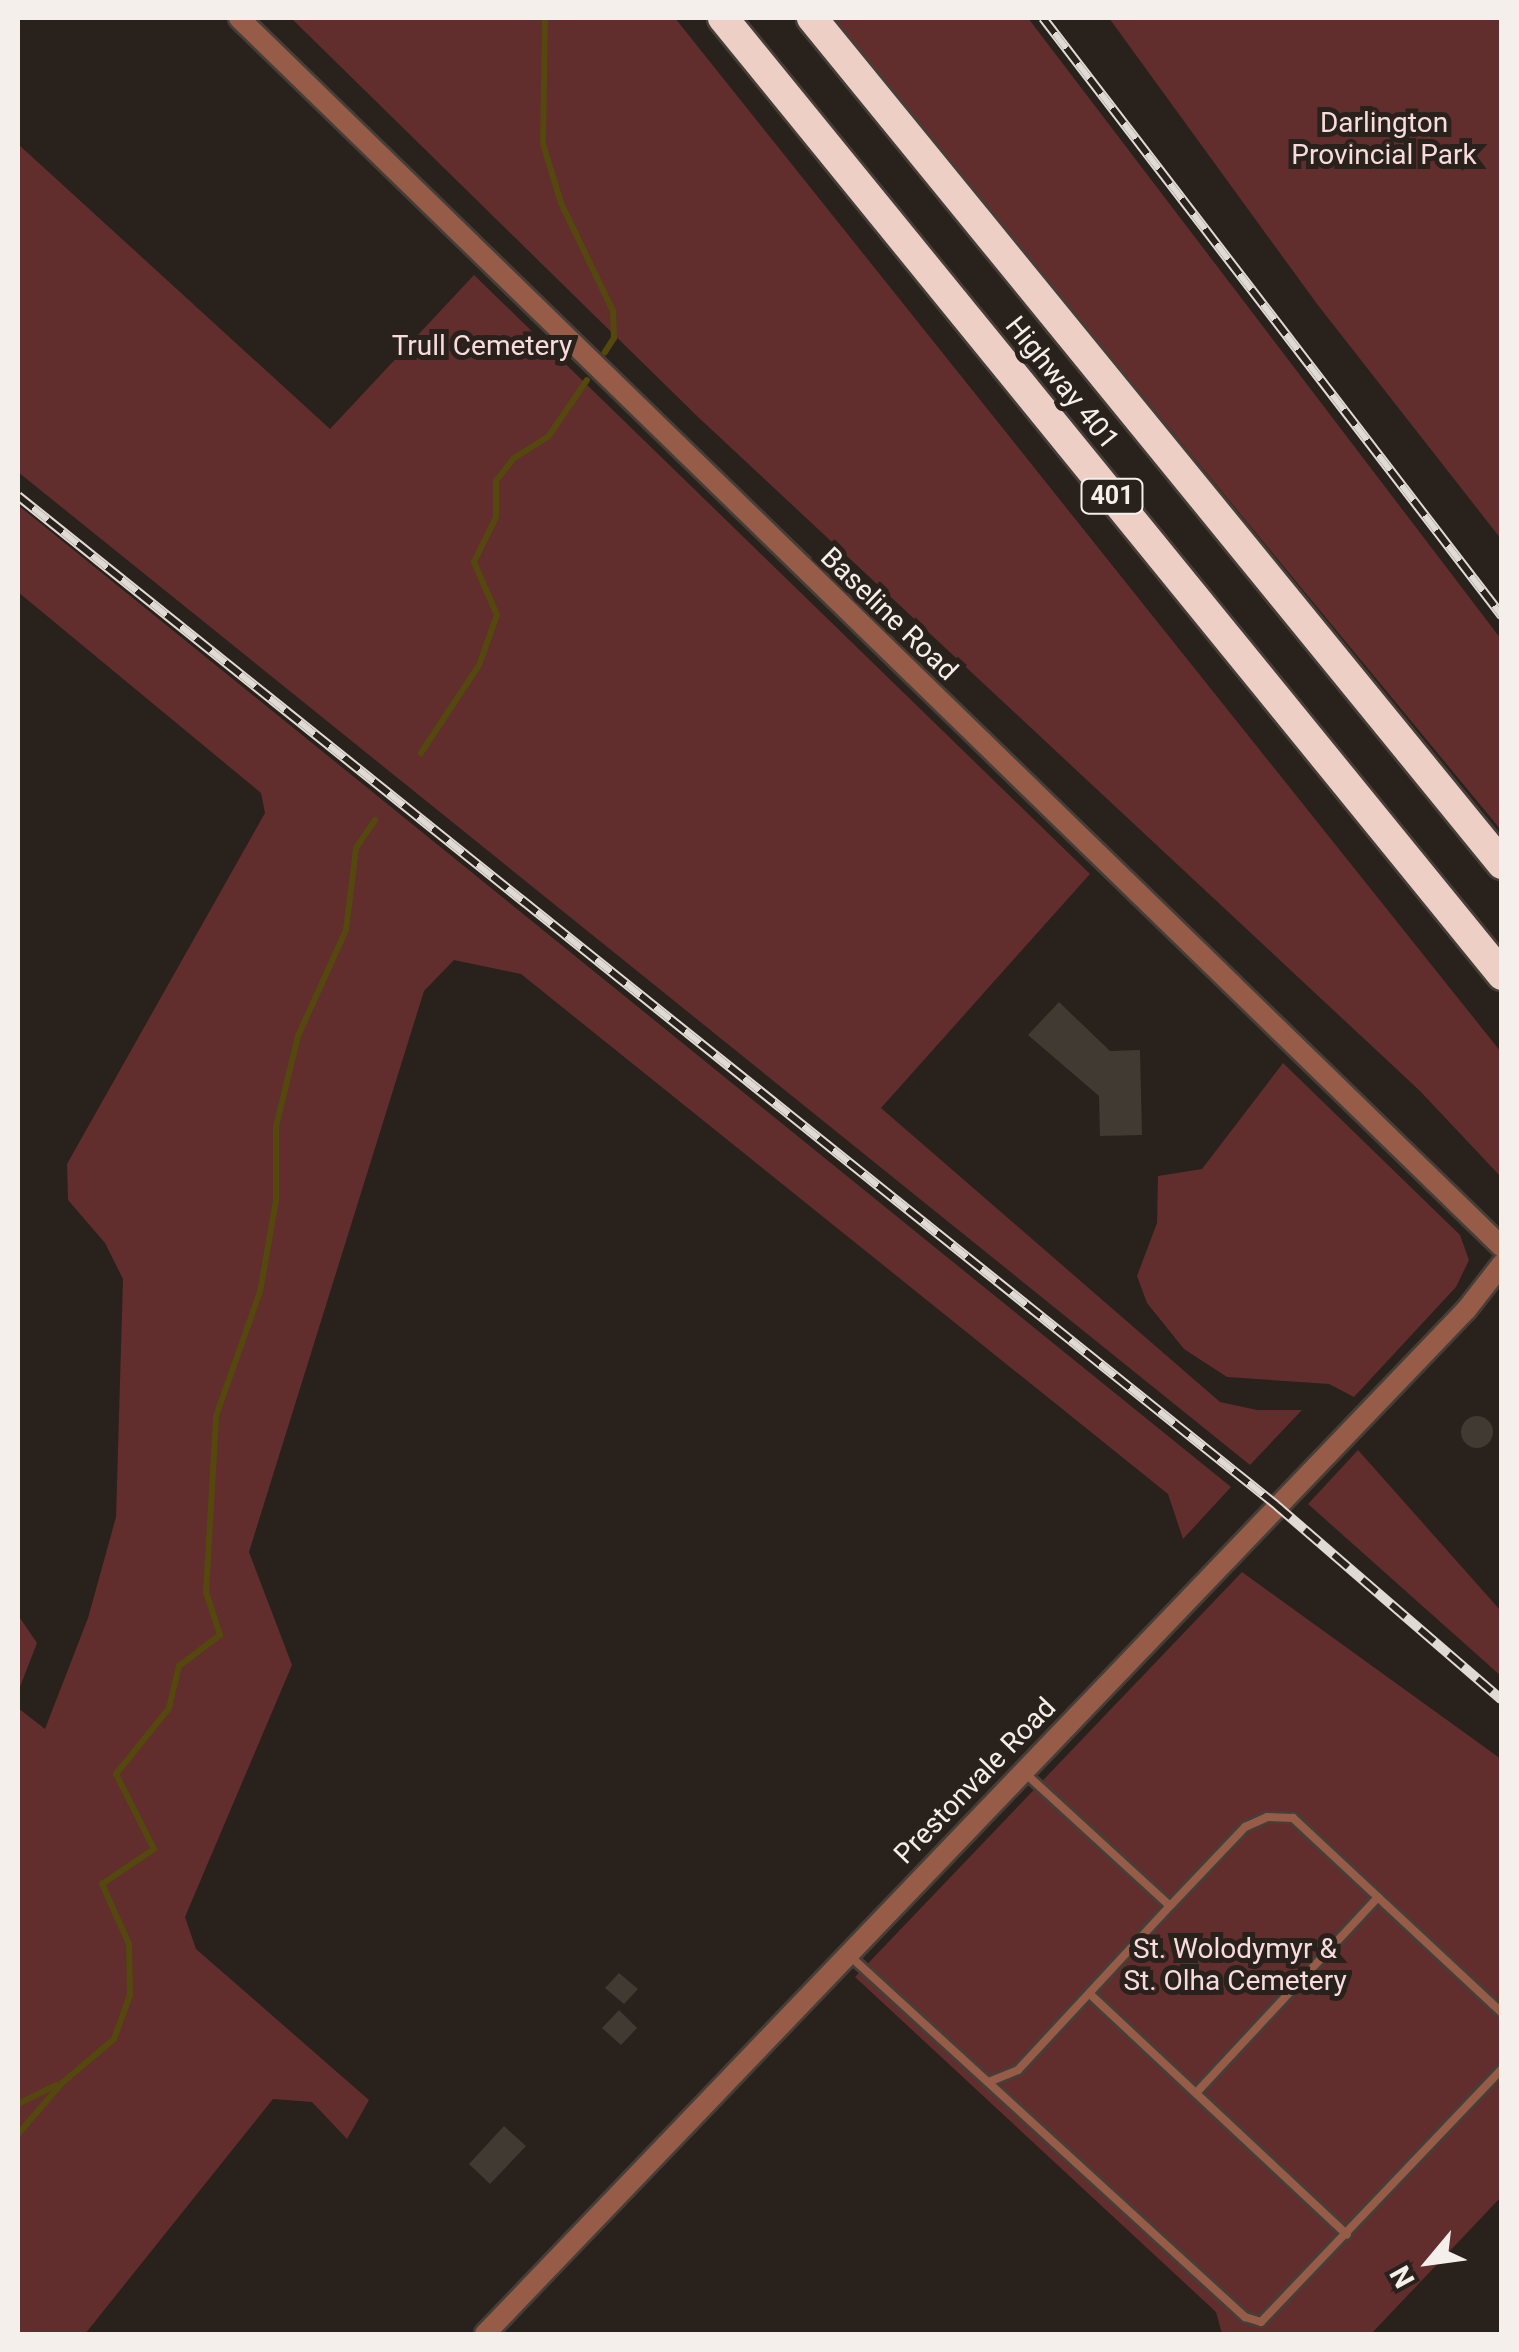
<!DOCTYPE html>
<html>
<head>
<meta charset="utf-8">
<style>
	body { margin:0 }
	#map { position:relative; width:1519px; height:2352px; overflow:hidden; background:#29211b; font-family:Roboto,sans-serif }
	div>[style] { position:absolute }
	.green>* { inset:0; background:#612d2d }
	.stream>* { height:6px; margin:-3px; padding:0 3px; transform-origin:3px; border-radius:3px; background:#54480e }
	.building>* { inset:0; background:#403a32 }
	.round { border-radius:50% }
	.roads { filter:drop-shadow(2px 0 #463e38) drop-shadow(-2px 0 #463e38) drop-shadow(0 2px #463e38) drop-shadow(0 -2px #463e38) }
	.service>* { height:8px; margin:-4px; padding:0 4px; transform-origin:4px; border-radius:4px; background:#975c47 }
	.tertiary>* { height:20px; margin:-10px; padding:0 10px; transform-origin:10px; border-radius:10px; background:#975c47 }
	.motorway>* { height:30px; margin:-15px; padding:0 15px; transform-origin:15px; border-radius:15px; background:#edcfc5 }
	.rail>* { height:10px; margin-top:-5px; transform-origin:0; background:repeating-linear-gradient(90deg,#29211b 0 19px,#e0dad5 0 38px); box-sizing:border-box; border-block:2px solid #e0dad5 }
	span { translate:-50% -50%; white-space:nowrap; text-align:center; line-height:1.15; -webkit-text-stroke:10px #29211b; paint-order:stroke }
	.shield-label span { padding:2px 8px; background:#29211b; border:2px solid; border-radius:8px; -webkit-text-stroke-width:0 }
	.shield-label { font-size:25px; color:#f5efeb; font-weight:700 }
	.park-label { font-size:28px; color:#f8dcdb }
	.street-label { font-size:28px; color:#f5efeb }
	.frame { position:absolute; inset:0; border:20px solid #f5efeb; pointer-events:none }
	.north { position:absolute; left:1379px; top:2212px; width:100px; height:100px; -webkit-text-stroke:8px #29211b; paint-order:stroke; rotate:241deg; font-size:28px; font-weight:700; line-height:40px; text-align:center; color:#f5efeb }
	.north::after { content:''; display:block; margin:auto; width:35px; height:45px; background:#f5efeb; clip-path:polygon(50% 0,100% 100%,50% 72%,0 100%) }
</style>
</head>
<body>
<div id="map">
	<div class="green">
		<div style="clip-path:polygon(291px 18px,675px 18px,1501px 1052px,1501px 1177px,1420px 1091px,698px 417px)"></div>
		<div style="clip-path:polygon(831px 18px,1028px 18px,1501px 639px,1501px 830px)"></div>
		<div style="clip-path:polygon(1109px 18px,1501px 18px,1501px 539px,1317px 304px)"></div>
		<div style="clip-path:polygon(18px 144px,330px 429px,474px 275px,1090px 874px,881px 1108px,1220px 1402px,1257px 1410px,1302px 1410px,1250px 1465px,18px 472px)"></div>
		<div style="clip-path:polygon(18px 505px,1231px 1487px,1183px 1539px,1168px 1494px,521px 974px,454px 960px,424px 991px,249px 1552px,292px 1665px,185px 1917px,196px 1949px,369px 2100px,347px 2139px,312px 2102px,273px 2099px,85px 2334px,18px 2334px,18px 1708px,45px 1729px,88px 1618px,116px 1517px,123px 1279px,105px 1243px,68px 1200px,67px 1164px,265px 813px,261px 793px,18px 592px)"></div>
		<div style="clip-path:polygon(1283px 1063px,1460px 1235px,1469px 1260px,1456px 1287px,1354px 1397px,1329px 1384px,1227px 1377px,1184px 1349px,1147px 1303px,1137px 1276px,1157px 1223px,1158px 1176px,1202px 1169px)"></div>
		<div style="clip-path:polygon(1358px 1450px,1501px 1611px,1501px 1676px,1308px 1504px)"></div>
		<div style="clip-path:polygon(1242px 1572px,1501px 1759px,1501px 2197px,1371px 2334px,1222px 2334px,1216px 2312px,855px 1977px)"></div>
		<div style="clip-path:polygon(18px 1615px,37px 1643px,18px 1692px)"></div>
	</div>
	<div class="stream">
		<div style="left:545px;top:18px;width:126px;rotate:90.9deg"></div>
		<div style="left:543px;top:144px;width:62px;rotate:73deg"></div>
		<div style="left:561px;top:203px;width:120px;rotate:64.3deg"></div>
		<div style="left:613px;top:311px;width:27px;rotate:88deg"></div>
		<div style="left:614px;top:338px;width:17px;rotate:123deg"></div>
		<div style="left:421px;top:753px;width:105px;rotate:-56.6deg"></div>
		<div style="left:479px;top:665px;width:53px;rotate:-70.2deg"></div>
		<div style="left:497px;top:615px;width:58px;rotate:-113.5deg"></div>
		<div style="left:474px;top:562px;width:50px;rotate:-63.9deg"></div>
		<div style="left:496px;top:517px;width:36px;rotate:-90deg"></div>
		<div style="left:496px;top:481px;width:29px;rotate:-52deg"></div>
		<div style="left:514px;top:458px;width:40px;rotate:-32deg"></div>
		<div style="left:548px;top:437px;width:69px;rotate:-55.6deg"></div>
		<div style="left:18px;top:2104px;width:42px;rotate:-26.6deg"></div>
		<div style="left:18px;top:2134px;width:67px;rotate:-49.2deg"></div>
		<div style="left:62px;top:2083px;width:68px;rotate:-40.2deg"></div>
		<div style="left:114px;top:2039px;width:47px;rotate:-70deg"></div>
		<div style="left:130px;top:1995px;width:51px;rotate:-91.1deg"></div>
		<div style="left:129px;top:1944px;width:66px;rotate:-114.2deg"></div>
		<div style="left:102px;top:1884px;width:63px;rotate:-33.9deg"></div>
		<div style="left:154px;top:1849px;width:84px;rotate:-116.9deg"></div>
		<div style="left:116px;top:1774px;width:85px;rotate:-51.2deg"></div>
		<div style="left:169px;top:1708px;width:43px;rotate:-76.6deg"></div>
		<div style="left:179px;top:1666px;width:51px;rotate:-37.1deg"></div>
		<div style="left:220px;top:1635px;width:45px;rotate:-108deg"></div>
		<div style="left:206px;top:1592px;width:176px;rotate:-86.7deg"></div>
		<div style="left:216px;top:1416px;width:132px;rotate:-70.5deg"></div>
		<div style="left:260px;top:1292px;width:93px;rotate:-80.1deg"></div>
		<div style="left:276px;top:1200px;width:73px;rotate:-90deg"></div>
		<div style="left:276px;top:1127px;width:94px;rotate:-76.4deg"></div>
		<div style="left:298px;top:1036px;width:116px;rotate:-65.6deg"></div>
		<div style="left:346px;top:930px;width:83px;rotate:-83deg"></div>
		<div style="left:356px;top:848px;width:34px;rotate:-56deg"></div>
	</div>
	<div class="building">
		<div style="clip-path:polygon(1059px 1002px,1110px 1051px,1140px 1050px,1142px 1135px,1100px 1136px,1099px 1096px,1028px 1035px)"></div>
		<div class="round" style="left:1461px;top:1416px;width:32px;height:32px"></div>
		<div style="clip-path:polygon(619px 1973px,638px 1989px,624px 2004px,605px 1988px)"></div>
		<div style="clip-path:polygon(619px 2010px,637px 2028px,621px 2045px,602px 2028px)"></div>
		<div style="clip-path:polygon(504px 2126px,526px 2146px,490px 2184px,469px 2164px)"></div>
	</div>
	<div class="roads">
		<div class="service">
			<div style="left:1026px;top:1774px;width:195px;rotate:42.5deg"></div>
			<div style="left:1170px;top:1906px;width:109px;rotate:-46.5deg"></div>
			<div style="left:1245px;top:1827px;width:24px;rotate:-24deg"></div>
			<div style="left:1267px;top:1817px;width:26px;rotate:2deg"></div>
			<div style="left:1293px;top:1818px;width:286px;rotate:43deg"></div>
			<div style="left:851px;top:1957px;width:534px;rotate:42.42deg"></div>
			<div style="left:1245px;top:2317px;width:17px;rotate:17deg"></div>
			<div style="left:1261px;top:2322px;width:349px;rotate:-46.4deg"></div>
			<div style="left:1092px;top:1996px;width:349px;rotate:43.1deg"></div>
			<div style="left:991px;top:2081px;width:29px;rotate:-22deg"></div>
			<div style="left:1018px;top:2070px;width:224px;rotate:-47.2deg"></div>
			<div style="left:1197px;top:2092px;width:266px;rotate:-47.1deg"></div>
		</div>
		<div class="tertiary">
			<div style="left:239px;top:18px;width:1762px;rotate:44.22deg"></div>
			<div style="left:485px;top:2334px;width:1419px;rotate:-46.23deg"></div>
			<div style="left:1467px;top:1309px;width:57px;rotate:-52.1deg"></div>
		</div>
		<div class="motorway">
			<div style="left:723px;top:18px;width:1234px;rotate:50.85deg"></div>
			<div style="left:812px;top:18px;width:1092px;rotate:50.8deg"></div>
		</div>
	</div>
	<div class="rail">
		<div style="left:1043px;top:18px;width:754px;rotate:52.49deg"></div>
		<div style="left:18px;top:496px;width:1613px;rotate:38.73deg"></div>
		<div style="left:1276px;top:1505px;width:298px;rotate:40.8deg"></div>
	</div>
	<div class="shield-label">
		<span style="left:1112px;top:496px">401</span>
	</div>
	<div class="park-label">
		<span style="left:1384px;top:139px">Darlington<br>Provincial Park</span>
		<span style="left:482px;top:346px">Trull Cemetery</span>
		<span style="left:1235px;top:1965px">St. Wolodymyr &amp;<br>St. Olha Cemetery</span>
	</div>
	<div class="street-label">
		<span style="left:1062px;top:383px;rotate:51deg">Highway 401</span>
		<span style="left:889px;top:614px;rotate:44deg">Baseline Road</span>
		<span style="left:975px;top:1781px;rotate:-46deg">Prestonvale Road</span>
	</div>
	<div class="frame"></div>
	<div class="north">N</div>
</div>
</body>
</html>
